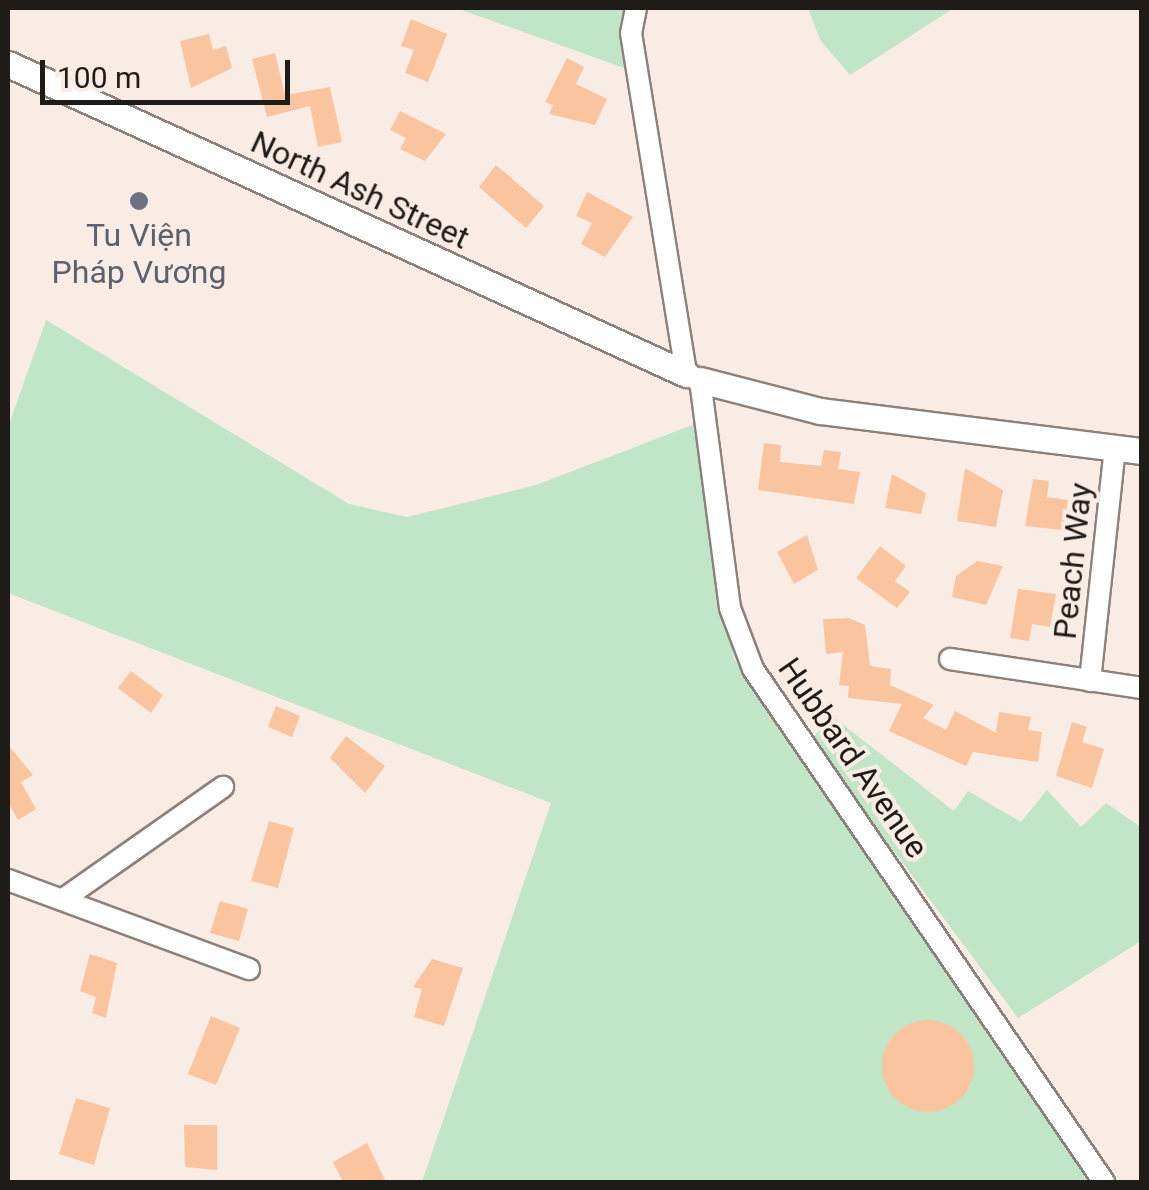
<!DOCTYPE html>
<html>
<head>
<meta charset="utf-8">
<style>
	body { margin:0 }
	#map { position:relative; width:1149px; height:1190px; overflow:hidden; background:#f9ece4; font-family:Roboto,sans-serif }
	div>[style] { position:absolute }
	.green>* { inset:0; background:#c0e6c7 }
	.building>* { inset:0; background:#fac49f }
	.round { border-radius:50% }
	.roads { filter:drop-shadow(2px 0 #8d827b) drop-shadow(-2px 0 #8d827b) drop-shadow(0 2px #8d827b) drop-shadow(0 -2px #8d827b) }
	.minor>* { height:20px; margin:-10px; padding:0 10px; transform-origin:10px; border-radius:10px; background:#fff }
	.major>* { height:25px; margin:-12.5px; padding:0 12.5px; transform-origin:12.5px; border-radius:12.5px; background:#fff }
	.dots>* { width:28px; height:28px; translate:-50% -50%; box-sizing:border-box; border:5px solid #f9ece4; border-radius:50% }
	span { translate:-50% -50%; white-space:nowrap; text-align:center; line-height:1.15; -webkit-text-stroke:8px #f9ece4; paint-order:stroke }
	.street-label { font-size:32px; color:#1f1b18 }
	.worship-label { font-size:32px; color:#5b616d }
	.frame { position:absolute; inset:0; border:10px solid #1f1b18; pointer-events:none }
	.scale { position:absolute; left:40px; top:60px; width:250px; height:45px; box-sizing:border-box; border:5px solid #1f1b18; border-top:0; padding-left:12px; font-size:30px; line-height:35px; white-space:nowrap; color:#1f1b18; -webkit-text-stroke:8px #f9ece4; paint-order:stroke }
</style>
</head>
<body>
<div id="map">
	<div class="green">
		<div style="clip-path:polygon(456px 8px,625px 8px,627px 69px)"></div>
		<div style="clip-path:polygon(808px 8px,954px 8px,850px 75px,820px 40px)"></div>
		<div style="clip-path:polygon(46px 320px,349px 504px,407px 517px,536px 485px,695px 424px,734px 659px,1037px 1085px,1087px 1182px,422px 1182px,551px 803px,8px 593px,8px 427px)"></div>
		<div style="clip-path:polygon(832px 716px,954px 811px,968px 791px,1021px 822px,1047px 790px,1081px 827px,1106px 803px,1141px 827px,1141px 941px,1018px 1018px,811px 740px)"></div>
	</div>
	<div class="building">
		<div style="clip-path:polygon(411px 19px,447px 34px,428px 82px,405px 73px,414px 50px,401px 46px)"></div>
		<div style="clip-path:polygon(209px 34px,213px 50px,226px 46px,232px 68px,191px 88px,180px 41px)"></div>
		<div style="clip-path:polygon(275px 53px,285px 95px,330px 87px,342px 142px,318px 147px,310px 106px,267px 117px,252px 59px)"></div>
		<div style="clip-path:polygon(567px 58px,584px 67px,576px 84px,607px 99px,595px 125px,549px 114px,553px 105px,545px 102px)"></div>
		<div style="clip-path:polygon(400px 111px,446px 134px,425px 161px,400px 149px,406px 138px,390px 130px)"></div>
		<div style="clip-path:polygon(496px 165px,544px 206px,526px 228px,479px 187px)"></div>
		<div style="clip-path:polygon(587px 192px,633px 217px,605px 257px,581px 244px,592px 223px,576px 216px)"></div>
		<div style="clip-path:polygon(764px 443px,781px 445px,780px 462px,821px 466px,824px 450px,841px 452px,838px 469px,860px 472px,854px 504px,758px 490px)"></div>
		<div style="clip-path:polygon(965px 468px,1003px 490px,996px 527px,957px 521px)"></div>
		<div style="clip-path:polygon(892px 474px,926px 493px,921px 514px,885px 508px)"></div>
		<div style="clip-path:polygon(1033px 479px,1049px 481px,1047px 497px,1068px 500px,1063px 530px,1025px 526px)"></div>
		<div style="clip-path:polygon(807px 535px,818px 570px,794px 584px,777px 552px)"></div>
		<div style="clip-path:polygon(880px 546px,906px 566px,895px 581px,910px 592px,897px 608px,856px 578px)"></div>
		<div style="clip-path:polygon(977px 561px,1003px 566px,986px 605px,952px 597px,956px 576px)"></div>
		<div style="clip-path:polygon(1018px 589px,1056px 594px,1050px 627px,1032px 624px,1029px 641px,1010px 638px)"></div>
		<div style="clip-path:polygon(849px 618px,865px 625px,870px 666px,891px 669px,890px 685px,934px 705px,923px 718px,946px 730px,955px 711px,996px 733px,999px 712px,1031px 717px,1028px 730px,1042px 732px,1038px 762px,973px 752px,966px 766px,889px 731px,902px 704px,848px 698px,849px 686px,839px 685px,843px 652px,826px 654px,823px 619px)"></div>
		<div style="clip-path:polygon(131px 671px,163px 695px,151px 713px,118px 688px)"></div>
		<div style="clip-path:polygon(276px 706px,300px 716px,292px 737px,268px 727px)"></div>
		<div style="clip-path:polygon(1072px 722px,1087px 727px,1082px 742px,1104px 749px,1092px 788px,1056px 776px)"></div>
		<div style="clip-path:polygon(346px 736px,385px 766px,365px 793px,330px 758px)"></div>
		<div style="clip-path:polygon(8px 745px,33px 775px,21px 782px,36px 809px,18px 820px,8px 802px)"></div>
		<div style="clip-path:polygon(269px 821px,294px 828px,278px 888px,251px 881px)"></div>
		<div style="clip-path:polygon(220px 901px,248px 909px,239px 941px,210px 933px)"></div>
		<div style="clip-path:polygon(90px 954px,117px 963px,106px 1018px,92px 1013px,96px 997px,80px 991px)"></div>
		<div style="clip-path:polygon(432px 959px,463px 968px,444px 1026px,414px 1017px,422px 989px,413px 987px)"></div>
		<div style="clip-path:polygon(211px 1016px,240px 1028px,216px 1085px,188px 1074px)"></div>
		<div class="round" style="left:882px;top:1020px;width:92px;height:92px"></div>
		<div style="clip-path:polygon(76px 1098px,110px 1108px,94px 1165px,59px 1154px)"></div>
		<div style="clip-path:polygon(184px 1125px,217px 1125px,217px 1170px,185px 1167px)"></div>
		<div style="clip-path:polygon(367px 1143px,386px 1182px,343px 1182px,333px 1162px)"></div>
	</div>
	<div class="roads">
		<div class="minor">
			<div style="left:636px;top:8px;width:25px;rotate:101deg"></div>
			<div style="left:631px;top:33px;width:345px;rotate:80.8deg"></div>
			<div style="left:686px;top:374px;width:15px;rotate:23deg"></div>
			<div style="left:700px;top:380px;width:230px;rotate:82.5deg"></div>
			<div style="left:730px;top:608px;width:65px;rotate:69.3deg"></div>
			<div style="left:753px;top:669px;width:622px;rotate:55.62deg"></div>
			<div style="left:950px;top:659px;width:194px;rotate:8.6deg"></div>
			<div style="left:1090px;top:681px;width:234px;rotate:-83.9deg"></div>
			<div style="left:8px;top:880px;width:257px;rotate:20.3deg"></div>
			<div style="left:62px;top:900px;width:197px;rotate:-35.1deg"></div>
		</div>
		<div class="major">
			<div style="left:8px;top:64px;width:746px;rotate:24.57deg"></div>
			<div style="left:700px;top:380px;width:124px;rotate:14.5deg"></div>
			<div style="left:820px;top:411px;width:324px;rotate:7.1deg"></div>
		</div>
	</div>
	<div class="dots">
		<div style="left:139px;top:201px;background:#6b7280"></div>
	</div>
	<div class="street-label">
		<span style="left:360px;top:190px;rotate:25deg">North Ash Street</span>
		<span style="left:1073px;top:561px;rotate:-84deg">Peach Way</span>
		<span style="left:853px;top:758px;rotate:55deg">Hubbard Avenue</span>
	</div>
	<div class="worship-label">
		<span style="left:139px;top:254px">Tu Viện<br>Pháp Vương</span>
	</div>
	<div class="frame"></div>
	<div class="scale">100 m</div>
</div>
</body>
</html>
